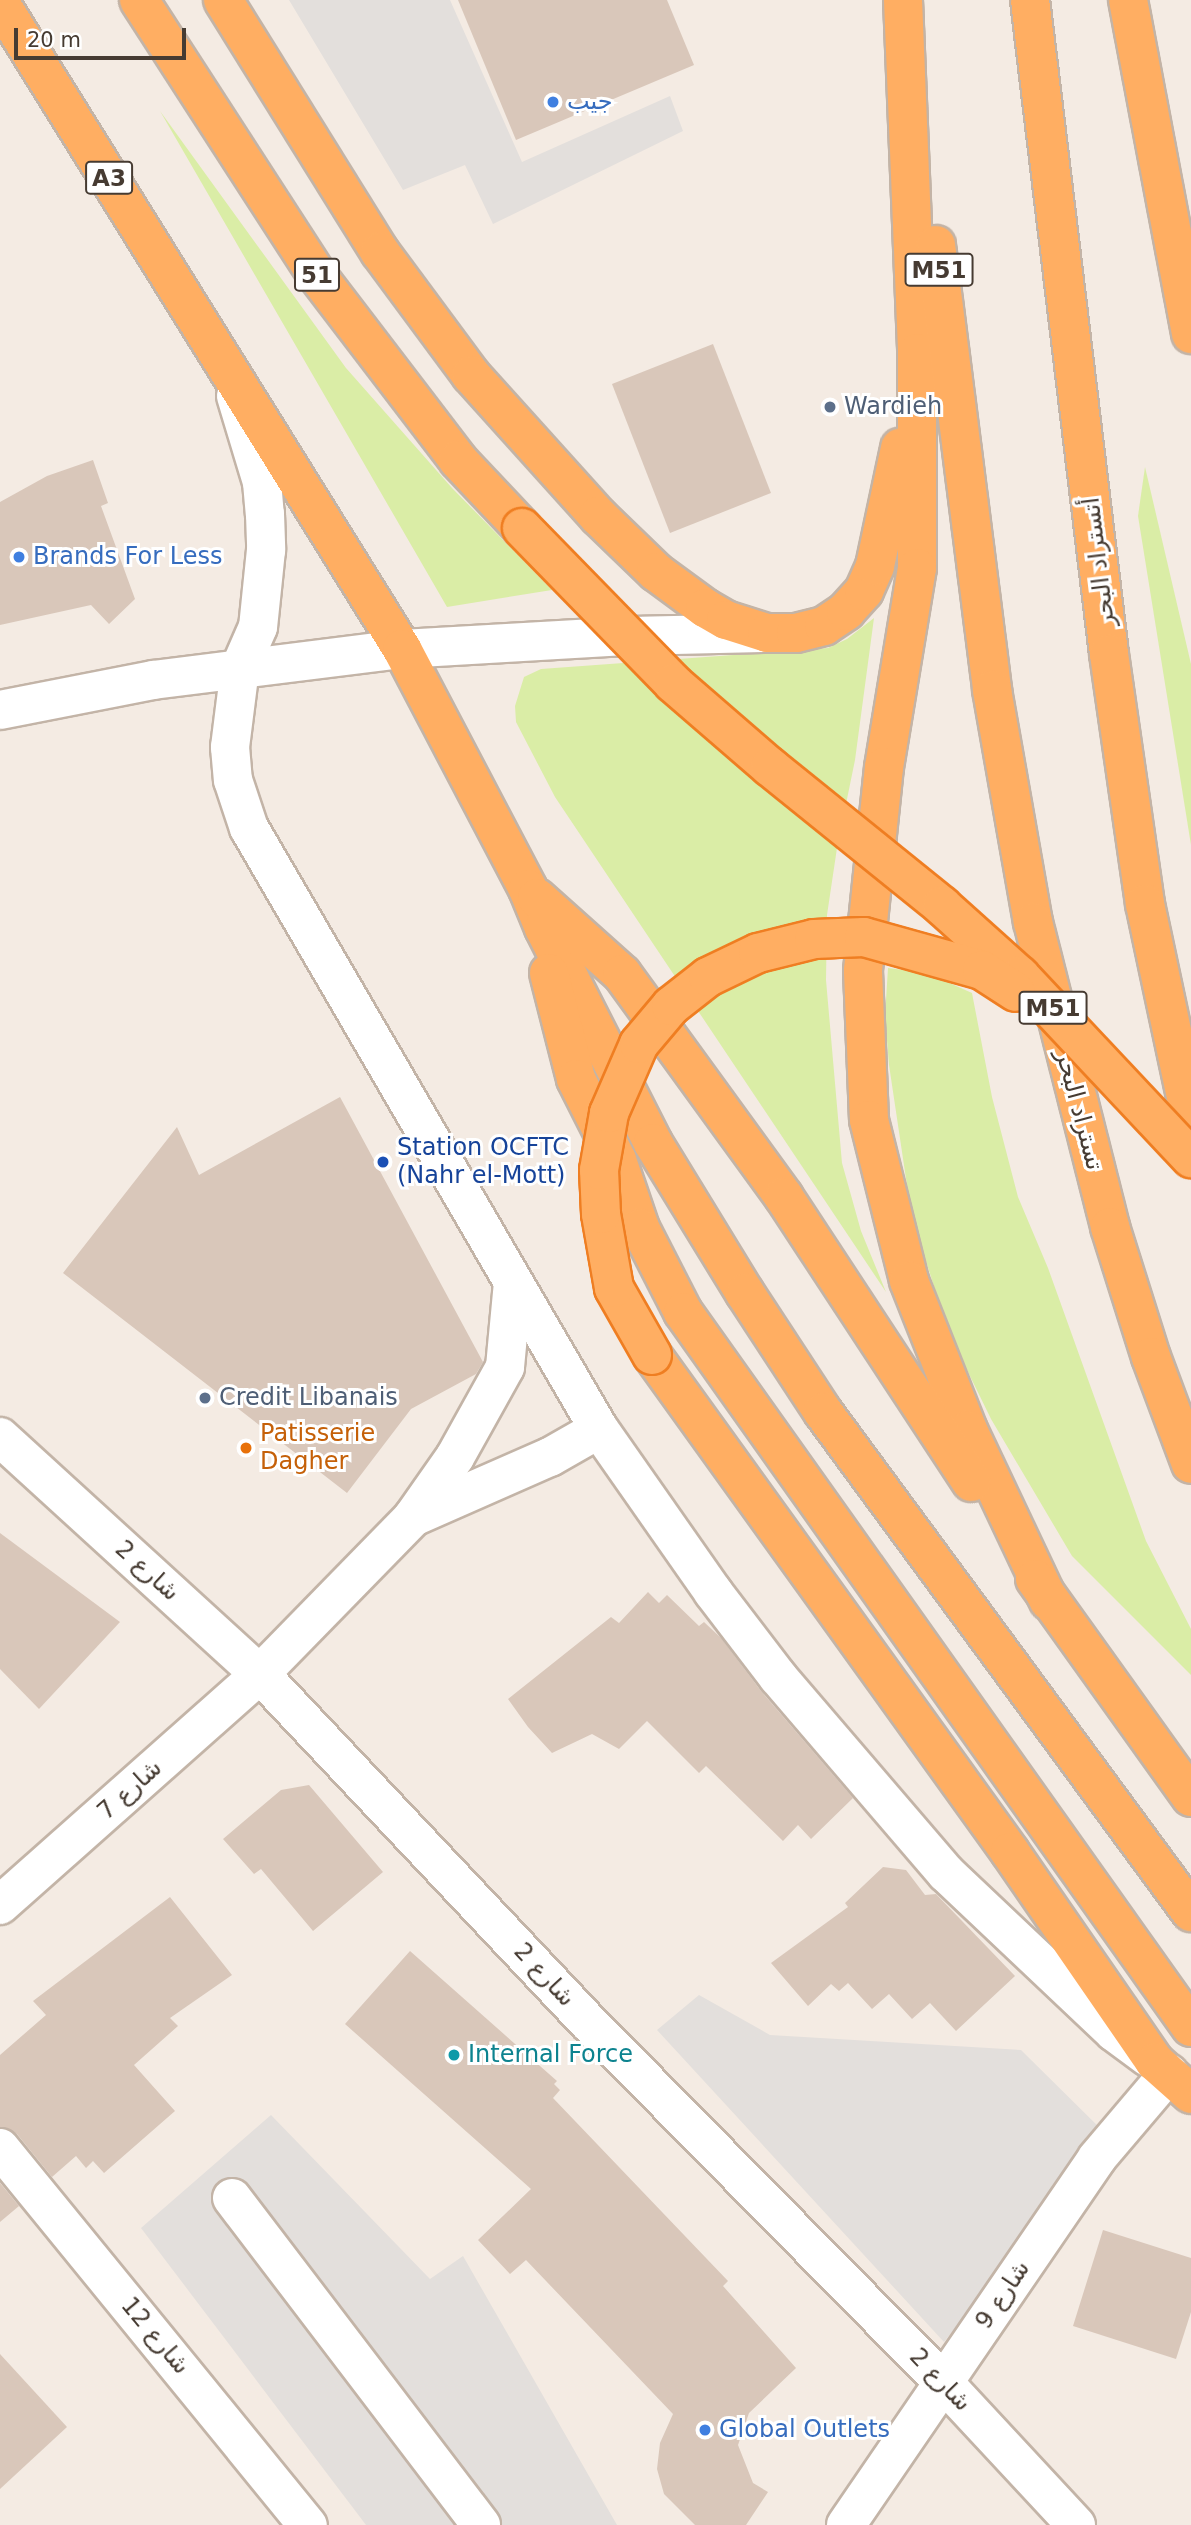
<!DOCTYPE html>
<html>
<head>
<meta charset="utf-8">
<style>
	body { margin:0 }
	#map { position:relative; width:1191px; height:2525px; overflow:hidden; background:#f4ebe3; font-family:"DejaVu Sans",Cairo,sans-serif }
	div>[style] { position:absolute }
	.green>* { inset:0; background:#daeda6 }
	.parking>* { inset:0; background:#e3dfdc }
	.building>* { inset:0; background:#d9c7ba }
	.roads { filter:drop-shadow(2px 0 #c3b4a7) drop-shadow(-2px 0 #c3b4a7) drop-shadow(0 2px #c3b4a7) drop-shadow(0 -2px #c3b4a7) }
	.minor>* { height:38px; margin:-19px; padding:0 19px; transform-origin:19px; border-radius:19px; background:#fff }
	.highway>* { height:38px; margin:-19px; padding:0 19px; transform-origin:19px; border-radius:19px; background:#ffae62 }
	.bridges { filter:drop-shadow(2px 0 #ef7e22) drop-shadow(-2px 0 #ef7e22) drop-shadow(0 2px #ef7e22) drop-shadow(0 -2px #ef7e22) }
	.highway-bridge>* { height:38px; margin:-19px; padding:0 19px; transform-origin:19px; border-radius:19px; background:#ffae62 }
	.dots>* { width:19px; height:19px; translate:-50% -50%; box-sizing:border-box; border:4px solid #fff; border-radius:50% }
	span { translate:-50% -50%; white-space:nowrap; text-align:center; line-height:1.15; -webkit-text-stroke:6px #fff; paint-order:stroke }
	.shield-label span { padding:2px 5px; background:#fff; border:2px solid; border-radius:5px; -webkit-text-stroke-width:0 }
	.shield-label { font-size:23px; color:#463b32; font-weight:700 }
	.shop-label { font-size:24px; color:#366cbe }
	.left { translate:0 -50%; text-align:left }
	.service-label { font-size:24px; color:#4e5e75 }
	.street-label { font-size:24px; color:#463b32 }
	.transit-label { font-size:24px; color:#164399 }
	.food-label { font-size:24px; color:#c56008 }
	.culture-label { font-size:24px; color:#0d838f }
	.scale { position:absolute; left:14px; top:28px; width:172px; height:32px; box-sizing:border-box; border:4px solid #463b32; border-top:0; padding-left:9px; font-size:21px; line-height:24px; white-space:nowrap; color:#463b32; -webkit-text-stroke:5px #fff; paint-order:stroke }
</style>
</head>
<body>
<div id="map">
	<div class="green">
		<div style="clip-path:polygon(160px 111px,346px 368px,452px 488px,552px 590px,447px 607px)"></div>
		<div style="clip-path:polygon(1145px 467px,1191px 664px,1191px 845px,1138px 516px)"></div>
		<div style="clip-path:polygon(874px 618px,855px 760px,837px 848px,827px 915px,826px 980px,842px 1163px,861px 1231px,886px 1292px,555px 797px,516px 722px,515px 706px,524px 677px,541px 669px,828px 648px,847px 639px)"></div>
		<div style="clip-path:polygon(888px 968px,927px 973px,972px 993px,992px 1097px,1018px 1197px,1048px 1268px,1146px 1541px,1191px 1629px,1191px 1675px,1072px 1556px,991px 1419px,949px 1333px,923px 1252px,908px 1192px,889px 1065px,885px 1016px)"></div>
	</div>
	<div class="parking">
		<div style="clip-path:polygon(289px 0,450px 0,522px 162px,670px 96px,683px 131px,493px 224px,465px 165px,403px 190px)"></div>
		<div style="clip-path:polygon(699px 1995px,770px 2035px,1021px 2050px,1108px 2136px,944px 2342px,657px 2030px)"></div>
		<div style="clip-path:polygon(271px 2115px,430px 2279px,463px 2256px,617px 2525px,366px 2525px,141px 2228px)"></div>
	</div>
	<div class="building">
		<div style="clip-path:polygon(458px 0,667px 0,694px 65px,516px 140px)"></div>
		<div style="clip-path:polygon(713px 344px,771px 493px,670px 533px,612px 384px)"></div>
		<div style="clip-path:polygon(93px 460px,108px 503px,101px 506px,135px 599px,109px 624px,91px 605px,0 625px,0 502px,47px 476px)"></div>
		<div style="clip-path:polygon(340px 1097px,483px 1362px,476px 1374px,411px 1409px,347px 1493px,63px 1273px,177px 1127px,199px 1175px)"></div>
		<div style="clip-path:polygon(0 1533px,120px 1622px,39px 1709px,0 1669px)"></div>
		<div style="clip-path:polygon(648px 1592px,659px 1603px,667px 1595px,699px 1626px,704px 1622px,721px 1638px,761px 1691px,853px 1798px,811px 1839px,798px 1825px,783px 1841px,706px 1766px,699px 1773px,647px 1721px,619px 1749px,592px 1734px,552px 1753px,528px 1727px,508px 1699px,611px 1617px,619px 1623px)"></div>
		<div style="clip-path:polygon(309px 1785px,383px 1872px,313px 1931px,261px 1869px,254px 1874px,223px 1839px,281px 1790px)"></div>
		<div style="clip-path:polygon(883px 1867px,906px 1870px,925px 1895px,936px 1894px,1015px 1976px,956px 2031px,930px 2003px,912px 2019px,889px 1994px,872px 2009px,848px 1983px,839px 1991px,831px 1984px,808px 2006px,771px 1963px,848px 1907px,845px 1903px)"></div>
		<div style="clip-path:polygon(170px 1897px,232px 1975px,170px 2018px,178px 2026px,134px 2065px,175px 2111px,104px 2173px,93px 2161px,86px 2168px,76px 2156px,52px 2177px,17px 2134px,0 2127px,0 2055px,46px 2015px,33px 2001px)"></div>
		<div style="clip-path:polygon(410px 1951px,557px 2081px,554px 2084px,560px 2090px,553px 2098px,728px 2281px,723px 2286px,796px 2368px,749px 2413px,738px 2445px,753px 2483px,768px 2492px,746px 2525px,695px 2525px,664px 2494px,657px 2469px,660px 2443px,673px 2414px,526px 2260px,510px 2274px,478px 2240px,531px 2189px,345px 2024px)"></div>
		<div style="clip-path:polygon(0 2183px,19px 2206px,0 2222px)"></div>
		<div style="clip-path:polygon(1103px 2230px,1191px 2258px,1191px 2312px,1176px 2359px,1073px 2326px)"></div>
		<div style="clip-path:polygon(0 2354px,67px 2427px,0 2489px)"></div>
	</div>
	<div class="roads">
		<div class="minor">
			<div style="left:236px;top:396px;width:90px;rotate:73.2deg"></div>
			<div style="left:262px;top:482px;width:32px;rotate:85deg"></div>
			<div style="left:265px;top:514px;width:36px;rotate:88deg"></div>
			<div style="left:266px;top:550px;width:77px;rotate:95.9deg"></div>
			<div style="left:258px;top:627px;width:45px;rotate:113.7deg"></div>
			<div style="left:240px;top:668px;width:80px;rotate:97.2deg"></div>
			<div style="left:230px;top:747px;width:33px;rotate:85deg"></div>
			<div style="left:233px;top:780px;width:51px;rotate:71.6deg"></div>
			<div style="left:249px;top:828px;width:695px;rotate:59.79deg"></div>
			<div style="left:599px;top:1429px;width:199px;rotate:55deg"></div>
			<div style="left:713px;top:1592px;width:107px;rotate:52.6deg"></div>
			<div style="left:778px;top:1677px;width:258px;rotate:49.4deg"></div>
			<div style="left:946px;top:1873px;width:231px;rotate:43.4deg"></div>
			<div style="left:1114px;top:2032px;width:42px;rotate:36.3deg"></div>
			<div style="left:0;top:710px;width:156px;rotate:-11.1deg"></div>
			<div style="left:153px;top:680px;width:251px;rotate:-7.1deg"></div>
			<div style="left:402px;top:649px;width:228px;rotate:-3.3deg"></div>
			<div style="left:630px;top:636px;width:133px;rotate:-1.3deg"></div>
			<div style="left:0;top:1437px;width:352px;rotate:42.4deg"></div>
			<div style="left:260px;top:1674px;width:477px;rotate:46.7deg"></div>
			<div style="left:587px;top:2021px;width:508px;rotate:45.4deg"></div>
			<div style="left:944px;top:2383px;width:194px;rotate:47.1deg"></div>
			<div style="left:413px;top:1517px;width:150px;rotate:-23.7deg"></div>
			<div style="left:550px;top:1457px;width:56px;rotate:-29.7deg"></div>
			<div style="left:0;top:1905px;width:348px;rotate:-41.6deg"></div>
			<div style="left:260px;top:1674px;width:219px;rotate:-45.7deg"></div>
			<div style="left:413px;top:1517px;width:73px;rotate:-55deg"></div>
			<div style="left:455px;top:1457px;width:103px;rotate:-60.9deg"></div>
			<div style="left:505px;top:1367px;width:85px;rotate:-84.6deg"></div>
			<div style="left:0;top:2148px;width:487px;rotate:50.8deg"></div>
			<div style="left:232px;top:2198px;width:411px;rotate:52.7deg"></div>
			<div style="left:846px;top:2525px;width:445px;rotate:-55.6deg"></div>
			<div style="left:1097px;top:2158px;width:111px;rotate:-49.7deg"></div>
		</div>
		<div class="highway">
			<div style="left:139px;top:0;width:326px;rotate:57.1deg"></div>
			<div style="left:316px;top:274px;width:234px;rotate:52.6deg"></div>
			<div style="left:458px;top:460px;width:93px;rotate:46.7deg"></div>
			<div style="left:223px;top:0;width:297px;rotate:58.1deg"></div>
			<div style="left:380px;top:252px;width:153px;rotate:53.5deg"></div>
			<div style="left:471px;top:375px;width:190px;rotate:48deg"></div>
			<div style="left:598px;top:516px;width:81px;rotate:44deg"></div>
			<div style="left:656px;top:572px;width:61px;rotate:36.3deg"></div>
			<div style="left:705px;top:608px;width:24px;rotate:30deg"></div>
			<div style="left:726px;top:620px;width:43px;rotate:17.6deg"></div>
			<div style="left:767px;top:633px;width:29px"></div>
			<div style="left:796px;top:633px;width:29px;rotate:-14deg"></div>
			<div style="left:824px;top:626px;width:27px;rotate:-34deg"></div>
			<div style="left:846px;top:611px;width:27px;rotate:-48deg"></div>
			<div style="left:864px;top:591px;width:27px;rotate:-66deg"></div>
			<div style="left:875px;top:566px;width:121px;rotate:-78deg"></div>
			<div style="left:903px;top:0;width:353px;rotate:87.7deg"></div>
			<div style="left:917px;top:353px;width:215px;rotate:90deg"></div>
			<div style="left:917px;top:568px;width:202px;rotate:99.4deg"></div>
			<div style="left:884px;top:767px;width:205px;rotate:95.9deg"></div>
			<div style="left:863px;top:971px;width:149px;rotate:87.7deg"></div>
			<div style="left:869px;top:1120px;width:166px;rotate:76deg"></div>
			<div style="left:909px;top:1281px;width:160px;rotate:68.4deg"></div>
			<div style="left:968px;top:1430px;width:189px;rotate:64.7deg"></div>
			<div style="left:1030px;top:0;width:659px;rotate:83.11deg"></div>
			<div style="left:1109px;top:654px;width:253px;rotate:81.8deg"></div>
			<div style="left:1145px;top:904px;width:221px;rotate:78deg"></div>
			<div style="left:1128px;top:0;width:340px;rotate:79.3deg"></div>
			<div style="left:0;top:3px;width:761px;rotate:58.11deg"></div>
			<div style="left:402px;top:649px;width:271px;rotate:62.3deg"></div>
			<div style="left:528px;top:889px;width:42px;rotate:67.7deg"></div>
			<div style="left:544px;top:928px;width:241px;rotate:63.1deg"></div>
			<div style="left:653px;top:1143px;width:176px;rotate:58.5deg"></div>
			<div style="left:745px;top:1293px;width:142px;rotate:56.8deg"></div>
			<div style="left:823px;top:1412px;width:621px;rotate:53.65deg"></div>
			<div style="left:936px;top:245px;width:449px;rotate:82.8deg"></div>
			<div style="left:992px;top:690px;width:236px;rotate:80deg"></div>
			<div style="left:1033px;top:922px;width:315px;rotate:75.8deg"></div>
			<div style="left:1110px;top:1227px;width:136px;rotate:72.5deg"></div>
			<div style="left:1151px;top:1357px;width:114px;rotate:69.5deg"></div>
			<div style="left:537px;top:898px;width:114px;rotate:41.8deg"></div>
			<div style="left:622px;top:974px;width:276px;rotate:54deg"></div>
			<div style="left:784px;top:1197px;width:341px;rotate:56.7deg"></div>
			<div style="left:549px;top:973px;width:109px;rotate:75.7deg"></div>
			<div style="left:576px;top:1079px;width:91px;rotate:63.2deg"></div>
			<div style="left:617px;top:1160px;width:72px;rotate:71.3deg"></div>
			<div style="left:640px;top:1228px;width:94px;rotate:62.9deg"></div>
			<div style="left:683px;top:1312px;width:877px;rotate:54.61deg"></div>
			<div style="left:652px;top:1355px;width:613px;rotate:54.23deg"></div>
			<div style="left:1010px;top:1852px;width:255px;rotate:55.4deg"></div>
			<div style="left:1155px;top:2062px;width:48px;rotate:41.6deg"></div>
			<div style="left:1035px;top:1579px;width:268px;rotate:54.4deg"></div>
		</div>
	</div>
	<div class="bridges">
		<div class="highway-bridge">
			<div style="left:522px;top:528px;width:216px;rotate:45.7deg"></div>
			<div style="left:673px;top:683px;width:128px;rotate:40.9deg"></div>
			<div style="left:770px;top:767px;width:221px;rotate:38.9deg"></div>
			<div style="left:942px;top:906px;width:105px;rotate:41.9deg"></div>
			<div style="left:1020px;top:976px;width:250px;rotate:46.8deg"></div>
			<div style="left:652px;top:1355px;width:77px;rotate:-119.6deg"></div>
			<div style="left:614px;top:1288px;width:75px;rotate:-100deg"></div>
			<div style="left:601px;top:1214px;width:44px;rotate:-92.6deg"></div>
			<div style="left:599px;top:1170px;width:58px;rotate:-80deg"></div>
			<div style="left:609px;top:1113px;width:75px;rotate:-66.5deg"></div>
			<div style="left:639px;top:1044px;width:50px;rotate:-49.9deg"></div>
			<div style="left:671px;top:1006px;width:47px;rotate:-38.1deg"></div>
			<div style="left:708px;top:977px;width:55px;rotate:-25.6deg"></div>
			<div style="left:758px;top:953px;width:58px;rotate:-14deg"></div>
			<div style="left:814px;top:939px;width:50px;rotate:-2.3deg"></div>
			<div style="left:864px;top:937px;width:123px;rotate:15.6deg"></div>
			<div style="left:982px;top:970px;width:40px;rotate:32.9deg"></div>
		</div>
	</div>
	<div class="dots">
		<div style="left:553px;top:102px;background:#3f7fe0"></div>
		<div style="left:830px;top:407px;background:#5c6f8a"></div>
		<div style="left:19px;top:557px;background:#3f7fe0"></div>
		<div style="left:383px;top:1162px;background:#1a4fb4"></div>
		<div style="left:205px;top:1398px;background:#5c6f8a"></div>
		<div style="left:246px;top:1448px;background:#e8710a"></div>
		<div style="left:454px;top:2055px;background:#0f9aa8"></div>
		<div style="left:705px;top:2430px;background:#3f7fe0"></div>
	</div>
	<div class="shield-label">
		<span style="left:109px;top:178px">A3</span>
		<span style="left:939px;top:270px">M51</span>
		<span style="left:317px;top:275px">51</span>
		<span style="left:1053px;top:1008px">M51</span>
	</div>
	<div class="shop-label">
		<span class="left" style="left:567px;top:102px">جيب</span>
		<span class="left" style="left:33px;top:557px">Brands For Less</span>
		<span class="left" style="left:719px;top:2430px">Global Outlets</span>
	</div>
	<div class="service-label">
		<span class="left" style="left:844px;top:407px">Wardieh</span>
		<span class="left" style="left:219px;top:1398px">Credit Libanais</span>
	</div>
	<div class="street-label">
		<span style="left:1099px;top:562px;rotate:-97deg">أتستراد البحر</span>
		<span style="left:1079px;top:1110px;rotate:75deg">تستراد البحر</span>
		<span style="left:147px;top:1571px;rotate:42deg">شارع 2</span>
		<span style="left:130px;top:1790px;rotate:-42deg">شارع 7</span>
		<span style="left:544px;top:1975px;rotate:47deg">شارع 2</span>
		<span style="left:1003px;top:2295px;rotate:-56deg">شارع 9</span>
		<span style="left:155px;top:2336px;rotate:50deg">شارع 12</span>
		<span style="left:940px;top:2380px;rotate:46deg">شارع 2</span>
	</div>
	<div class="transit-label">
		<span class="left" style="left:397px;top:1162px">Station OCFTC<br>(Nahr el-Mott)</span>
	</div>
	<div class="food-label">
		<span class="left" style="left:260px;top:1448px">Patisserie<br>Dagher</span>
	</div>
	<div class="culture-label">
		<span class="left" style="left:468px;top:2055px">Internal Force</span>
	</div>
	<div class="scale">20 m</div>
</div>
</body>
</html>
